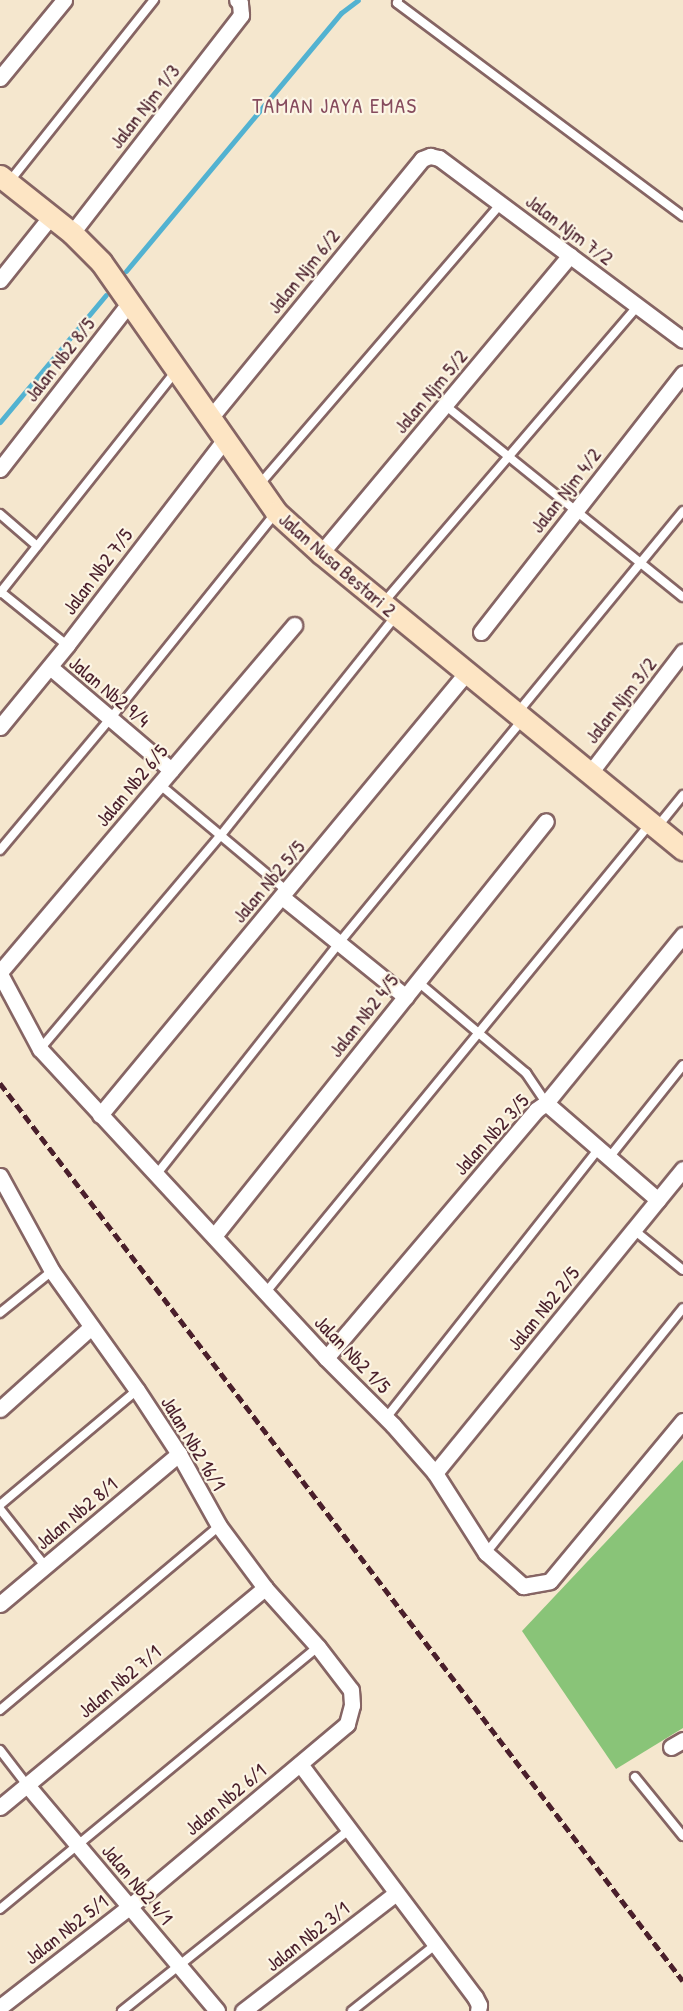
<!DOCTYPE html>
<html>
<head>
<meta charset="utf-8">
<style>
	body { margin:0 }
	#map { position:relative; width:683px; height:2011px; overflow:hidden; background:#f5e7ce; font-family:"Patrick Hand",sans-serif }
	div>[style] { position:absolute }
	.green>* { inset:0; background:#89c478 }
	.stream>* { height:5px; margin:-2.5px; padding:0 2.5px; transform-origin:2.5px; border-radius:2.5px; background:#52b2d1 }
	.roads { filter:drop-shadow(2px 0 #866564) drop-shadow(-2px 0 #866564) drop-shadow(0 2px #866564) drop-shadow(0 -2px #866564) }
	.lane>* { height:8px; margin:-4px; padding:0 4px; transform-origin:4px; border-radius:4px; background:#fff }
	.street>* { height:15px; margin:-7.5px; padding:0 7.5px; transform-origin:7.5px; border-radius:7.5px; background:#fff }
	.secondary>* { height:21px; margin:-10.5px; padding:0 10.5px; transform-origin:10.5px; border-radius:10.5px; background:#fde5c4 }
	.rail>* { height:4.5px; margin-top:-2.25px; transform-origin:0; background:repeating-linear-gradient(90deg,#4a1f2b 0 9px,transparent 0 13.5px) }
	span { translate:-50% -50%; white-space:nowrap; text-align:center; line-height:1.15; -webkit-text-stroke:4.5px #fcf5e5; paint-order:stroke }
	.street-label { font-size:20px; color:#4a1f2b }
	.neighbourhood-label { font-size:21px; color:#864b5d; letter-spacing:1.5px }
</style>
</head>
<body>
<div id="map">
	<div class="green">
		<div style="clip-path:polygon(683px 1460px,683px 1728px,616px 1769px,522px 1631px)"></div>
	</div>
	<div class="stream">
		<div style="left:126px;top:271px;width:336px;rotate:-50.2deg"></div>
		<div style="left:341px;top:13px;width:21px;rotate:-37deg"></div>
		<div style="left:0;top:422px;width:165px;rotate:-50.2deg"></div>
	</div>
	<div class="roads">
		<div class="lane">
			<div style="left:398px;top:0;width:3px;rotate:108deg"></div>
			<div style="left:397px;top:3px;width:357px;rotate:36.7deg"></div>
			<div style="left:9px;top:182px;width:233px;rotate:-51.5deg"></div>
			<div style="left:446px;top:406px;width:304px;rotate:38.9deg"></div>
			<div style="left:259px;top:485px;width:371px;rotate:-49.3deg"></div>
			<div style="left:0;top:514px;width:49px;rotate:40.9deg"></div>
			<div style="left:1px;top:592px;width:85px;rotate:38.8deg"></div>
			<div style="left:0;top:593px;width:282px;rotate:-51.6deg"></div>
			<div style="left:384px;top:602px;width:390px;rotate:-49.4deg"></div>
			<div style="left:518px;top:712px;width:260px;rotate:-50.6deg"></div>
			<div style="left:159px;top:784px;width:167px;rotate:39.9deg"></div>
			<div style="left:658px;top:826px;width:40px;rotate:-51deg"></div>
			<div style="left:0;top:850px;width:171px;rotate:-50deg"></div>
			<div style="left:110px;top:719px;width:263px;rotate:-51.2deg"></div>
			<div style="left:417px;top:981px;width:143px;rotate:40.2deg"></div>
			<div style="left:526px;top:1073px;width:36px;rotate:56deg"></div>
			<div style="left:40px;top:1049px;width:280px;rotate:-49.8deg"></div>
			<div style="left:221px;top:835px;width:279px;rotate:-51.4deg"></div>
			<div style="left:608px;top:1159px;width:120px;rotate:-51.4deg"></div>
			<div style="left:156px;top:1175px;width:295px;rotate:-51.7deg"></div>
			<div style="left:339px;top:943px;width:288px;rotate:-50.6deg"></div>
			<div style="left:634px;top:1230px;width:63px;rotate:39.2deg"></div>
			<div style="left:266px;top:1292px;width:604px;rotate:-50.64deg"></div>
			<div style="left:0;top:1313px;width:67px;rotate:-38.9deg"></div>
			<div style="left:386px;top:1418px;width:342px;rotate:-51.7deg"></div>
			<div style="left:0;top:1505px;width:179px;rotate:-40deg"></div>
			<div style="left:0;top:1509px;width:73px;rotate:51.7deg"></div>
			<div style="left:486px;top:1553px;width:314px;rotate:-51.2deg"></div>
			<div style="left:0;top:1710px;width:286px;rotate:-40deg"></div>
			<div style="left:0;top:1750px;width:44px;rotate:52.4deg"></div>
			<div style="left:635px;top:1777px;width:76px;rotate:50.9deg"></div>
			<div style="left:0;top:1909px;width:412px;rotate:-39.5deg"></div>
			<div style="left:122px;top:2011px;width:290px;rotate:-38.6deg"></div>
			<div style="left:352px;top:2011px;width:106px;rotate:-38.5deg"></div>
		</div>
		<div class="street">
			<div style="left:0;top:78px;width:101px;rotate:-50.6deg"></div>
			<div style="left:72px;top:233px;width:276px;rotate:-52.2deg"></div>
			<div style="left:241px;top:15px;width:12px;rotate:-95deg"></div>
			<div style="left:240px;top:3px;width:4px;rotate:-135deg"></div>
			<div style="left:0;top:280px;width:82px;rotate:-51.4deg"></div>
			<div style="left:211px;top:417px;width:333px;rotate:-50.7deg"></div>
			<div style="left:422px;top:159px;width:9px;rotate:-21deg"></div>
			<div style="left:430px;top:156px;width:9px;rotate:13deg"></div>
			<div style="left:439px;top:158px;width:304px;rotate:36.7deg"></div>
			<div style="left:0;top:469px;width:210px;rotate:-52.1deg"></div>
			<div style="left:321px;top:553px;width:388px;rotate:-50.1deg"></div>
			<div style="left:481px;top:632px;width:328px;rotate:-52deg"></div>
			<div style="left:50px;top:667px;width:159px;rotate:40.4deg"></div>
			<div style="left:0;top:727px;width:106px;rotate:-50.7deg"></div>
			<div style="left:67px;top:645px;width:260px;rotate:-52.5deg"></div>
			<div style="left:590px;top:773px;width:153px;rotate:-52.5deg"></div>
			<div style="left:282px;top:897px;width:159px;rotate:38.9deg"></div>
			<div style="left:0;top:972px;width:455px;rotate:-49.7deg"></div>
			<div style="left:0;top:974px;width:85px;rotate:61.9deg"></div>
			<div style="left:40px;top:1049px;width:421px;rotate:47.2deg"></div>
			<div style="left:326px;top:1358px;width:95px;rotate:45deg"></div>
			<div style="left:393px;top:1425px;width:64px;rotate:48.8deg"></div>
			<div style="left:435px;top:1473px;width:95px;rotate:57.5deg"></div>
			<div style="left:486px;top:1553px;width:50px;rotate:41.7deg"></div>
			<div style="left:523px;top:1586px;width:27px;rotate:-10deg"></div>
			<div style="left:550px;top:1581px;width:208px;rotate:-50.3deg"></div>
			<div style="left:546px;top:1103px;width:148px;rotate:40.9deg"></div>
			<div style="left:100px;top:1115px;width:575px;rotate:-50.36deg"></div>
			<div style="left:0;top:1176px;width:108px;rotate:61.3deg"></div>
			<div style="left:52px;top:1271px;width:146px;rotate:54.5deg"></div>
			<div style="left:137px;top:1390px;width:77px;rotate:56.7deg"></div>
			<div style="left:179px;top:1454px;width:82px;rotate:60.9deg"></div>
			<div style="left:219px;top:1526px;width:77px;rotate:53.4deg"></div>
			<div style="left:265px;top:1588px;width:79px;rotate:48.1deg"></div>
			<div style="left:318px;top:1647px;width:54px;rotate:52.5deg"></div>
			<div style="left:351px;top:1690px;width:15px;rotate:86deg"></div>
			<div style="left:352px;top:1705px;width:20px;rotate:105deg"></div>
			<div style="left:347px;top:1724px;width:285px;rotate:140deg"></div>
			<div style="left:129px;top:1907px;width:163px;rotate:142.2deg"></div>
			<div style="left:214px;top:1236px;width:531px;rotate:-51.34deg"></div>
			<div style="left:326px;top:1358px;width:325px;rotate:-49.7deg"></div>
			<div style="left:536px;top:1110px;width:12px;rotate:-35deg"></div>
			<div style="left:546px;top:1103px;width:217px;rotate:-50.8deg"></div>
			<div style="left:0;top:1409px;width:122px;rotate:-42deg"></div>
			<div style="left:435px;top:1473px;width:392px;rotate:-50.8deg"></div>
			<div style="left:0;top:1604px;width:234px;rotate:-40deg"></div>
			<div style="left:671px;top:1747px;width:14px;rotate:-30deg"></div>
			<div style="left:300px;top:1764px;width:291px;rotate:53.1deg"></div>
			<div style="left:475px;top:1997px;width:9px;rotate:63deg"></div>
			<div style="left:479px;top:2005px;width:6px;rotate:99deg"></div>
			<div style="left:27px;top:1785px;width:295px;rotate:49.9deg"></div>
			<div style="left:0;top:1807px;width:344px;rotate:-39.6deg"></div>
			<div style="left:243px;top:2011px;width:193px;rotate:-37.6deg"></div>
		</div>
		<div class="secondary">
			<div style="left:0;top:176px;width:92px;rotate:38.4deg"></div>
			<div style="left:72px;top:233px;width:41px;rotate:45deg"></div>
			<div style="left:101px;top:262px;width:305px;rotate:55deg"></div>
			<div style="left:276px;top:512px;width:61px;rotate:42.3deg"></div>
			<div style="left:321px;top:553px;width:468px;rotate:39.3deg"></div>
		</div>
	</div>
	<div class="rail">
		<div style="left:0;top:1083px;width:1128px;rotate:52.74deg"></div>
	</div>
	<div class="street-label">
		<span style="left:144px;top:106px;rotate:-52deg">Jalan Njm 1/3</span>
		<span style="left:570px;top:229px;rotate:37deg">Jalan Njm 7/2</span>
		<span style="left:303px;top:271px;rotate:-51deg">Jalan Njm 6/2</span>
		<span style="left:59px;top:359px;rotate:-52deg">Jalan Nb2 8/5</span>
		<span style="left:430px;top:391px;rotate:-50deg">Jalan Njm 5/2</span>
		<span style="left:565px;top:490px;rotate:-52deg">Jalan Njm 4/2</span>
		<span style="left:338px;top:564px;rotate:41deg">Jalan Nusa Bestari 2</span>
		<span style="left:97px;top:571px;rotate:-53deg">Jalan Nb2 7/5</span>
		<span style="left:110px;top:691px;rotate:40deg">Jalan Nb2 9/4</span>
		<span style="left:620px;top:700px;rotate:-52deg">Jalan Njm 3/2</span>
		<span style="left:131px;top:785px;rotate:-50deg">Jalan Nb2 6/5</span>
		<span style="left:268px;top:881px;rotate:-50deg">Jalan Nb2 5/5</span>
		<span style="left:363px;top:1015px;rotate:-52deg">Jalan Nb2 4/5</span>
		<span style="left:491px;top:1134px;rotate:-48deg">Jalan Nb2 3/5</span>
		<span style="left:543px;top:1308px;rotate:-51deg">Jalan Nb2 2/5</span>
		<span style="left:353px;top:1354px;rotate:46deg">Jalan Nb2 1/5</span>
		<span style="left:194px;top:1443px;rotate:59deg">Jalan Nb2 16/1</span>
		<span style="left:76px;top:1513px;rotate:-40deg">Jalan Nb2 8/1</span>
		<span style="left:119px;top:1681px;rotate:-40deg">Jalan Nb2 7/1</span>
		<span style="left:225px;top:1799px;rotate:-40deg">Jalan Nb2 6/1</span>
		<span style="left:138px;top:1884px;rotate:50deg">Jalan Nb2 4/1</span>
		<span style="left:66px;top:1929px;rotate:-38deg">Jalan Nb2 5/1</span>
		<span style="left:307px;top:1936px;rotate:-38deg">Jalan Nb2 3/1</span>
	</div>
	<div class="neighbourhood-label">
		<span style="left:335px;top:106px">TAMAN JAYA EMAS</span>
	</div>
</div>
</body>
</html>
